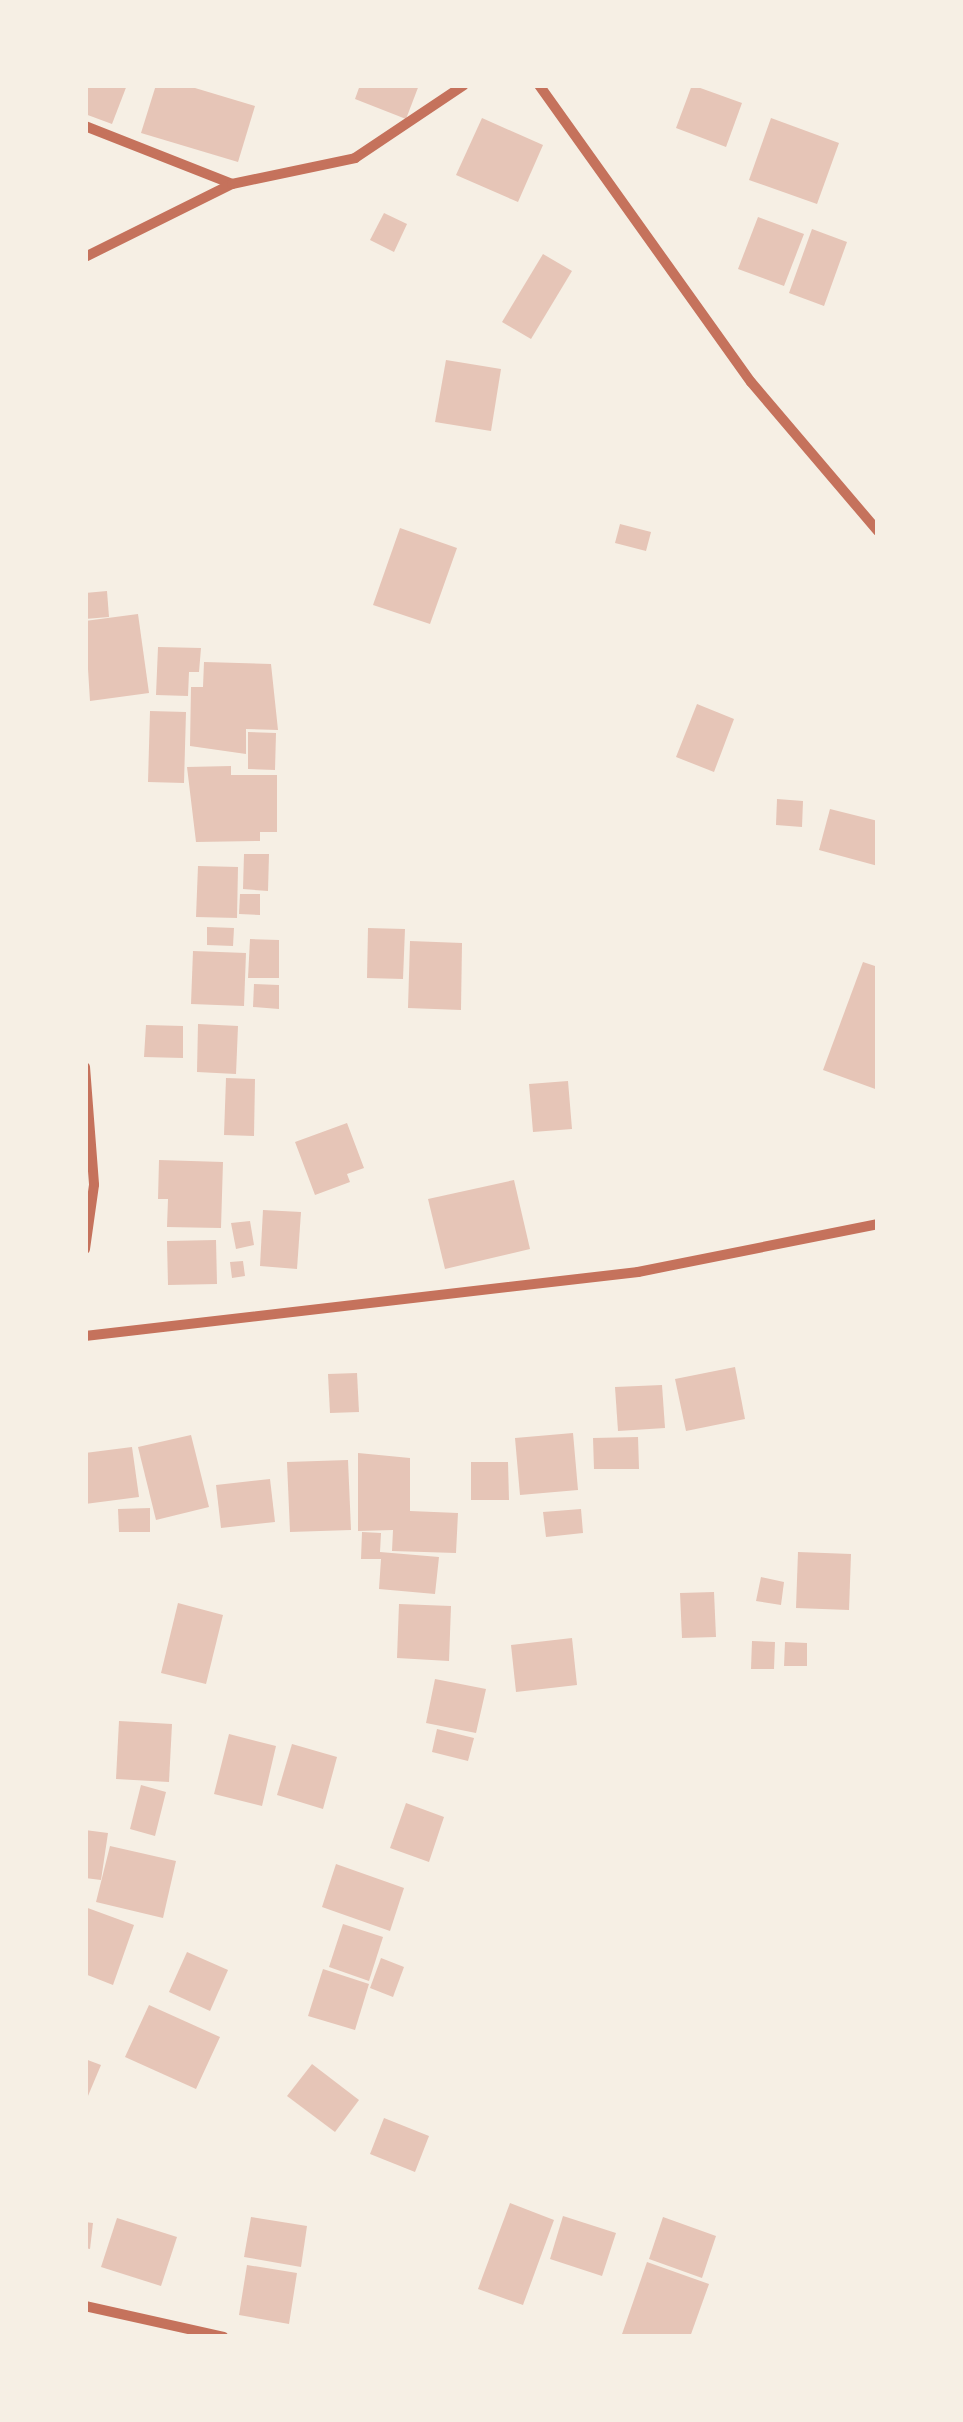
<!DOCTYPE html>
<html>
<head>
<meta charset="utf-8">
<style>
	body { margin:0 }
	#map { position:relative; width:963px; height:2422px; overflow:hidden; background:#f6efe4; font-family:Mulish,sans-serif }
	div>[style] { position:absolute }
	.building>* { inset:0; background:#e6c5b7 }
	.minor>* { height:10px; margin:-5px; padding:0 5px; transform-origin:5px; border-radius:5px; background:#c5725c }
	span { translate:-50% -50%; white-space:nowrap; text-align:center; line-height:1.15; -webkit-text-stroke:9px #f6efe4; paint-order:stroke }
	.frame { position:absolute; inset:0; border:88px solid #f6efe4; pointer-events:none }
</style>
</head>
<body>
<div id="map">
	<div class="building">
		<div style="clip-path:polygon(85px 85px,127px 85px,112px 124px,85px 114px)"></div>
		<div style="clip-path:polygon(156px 85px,185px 85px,255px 106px,238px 162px,141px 133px)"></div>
		<div style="clip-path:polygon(360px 85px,419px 85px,406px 119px,355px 99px)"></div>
		<div style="clip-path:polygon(692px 85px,742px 103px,726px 147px,676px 128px)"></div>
		<div style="clip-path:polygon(482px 118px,543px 145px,518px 202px,456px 175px)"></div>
		<div style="clip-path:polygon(771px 118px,839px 143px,817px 204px,749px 180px)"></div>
		<div style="clip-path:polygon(384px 213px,407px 224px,394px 252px,370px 240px)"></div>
		<div style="clip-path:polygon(758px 217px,804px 234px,784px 286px,738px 269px)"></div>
		<div style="clip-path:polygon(812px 229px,847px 242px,824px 306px,789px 293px)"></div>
		<div style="clip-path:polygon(543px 254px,572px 271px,531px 339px,502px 322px)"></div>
		<div style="clip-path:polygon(446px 360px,501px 369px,491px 431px,435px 422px)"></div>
		<div style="clip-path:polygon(620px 524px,651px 532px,646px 551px,615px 543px)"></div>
		<div style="clip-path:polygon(400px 528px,457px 548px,430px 624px,373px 605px)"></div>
		<div style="clip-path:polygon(107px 591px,109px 617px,85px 619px,85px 593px)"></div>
		<div style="clip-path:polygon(138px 614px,149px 693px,90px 701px,85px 621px)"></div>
		<div style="clip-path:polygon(158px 647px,201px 648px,199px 672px,189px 672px,188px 696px,156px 695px)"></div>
		<div style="clip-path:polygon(204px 662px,271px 664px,278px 730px,246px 729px,246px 754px,190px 746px,191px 687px,203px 687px)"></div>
		<div style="clip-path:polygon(697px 704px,734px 719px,714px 772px,676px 757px)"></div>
		<div style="clip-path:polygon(150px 711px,186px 712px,184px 783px,148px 782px)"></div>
		<div style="clip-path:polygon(248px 732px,276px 733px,275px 770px,248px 769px)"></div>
		<div style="clip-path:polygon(231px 766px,231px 775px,277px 775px,277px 832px,260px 832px,260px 841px,196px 842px,187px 767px)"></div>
		<div style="clip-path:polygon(777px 799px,803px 801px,802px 827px,776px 825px)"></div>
		<div style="clip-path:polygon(830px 809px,878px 821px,878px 866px,819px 850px)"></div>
		<div style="clip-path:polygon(244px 854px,269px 854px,268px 891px,243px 889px)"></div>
		<div style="clip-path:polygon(198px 866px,238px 867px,237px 918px,196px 917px)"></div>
		<div style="clip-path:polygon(240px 894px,260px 894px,260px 915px,239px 914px)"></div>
		<div style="clip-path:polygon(207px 927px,234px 928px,233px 946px,207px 945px)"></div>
		<div style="clip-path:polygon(368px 928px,405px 929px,403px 979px,367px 978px)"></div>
		<div style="clip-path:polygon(250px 939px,279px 940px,279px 978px,248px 978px)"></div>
		<div style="clip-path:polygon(410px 941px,462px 943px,461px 1010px,408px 1008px)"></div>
		<div style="clip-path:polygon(193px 951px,246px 953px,244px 1006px,191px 1004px)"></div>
		<div style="clip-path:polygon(863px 962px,878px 967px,878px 1090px,823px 1070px)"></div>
		<div style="clip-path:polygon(254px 984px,279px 985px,279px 1009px,253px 1007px)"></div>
		<div style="clip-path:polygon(198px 1024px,238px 1026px,236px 1074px,197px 1072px)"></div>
		<div style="clip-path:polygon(146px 1025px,183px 1026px,183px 1058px,144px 1057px)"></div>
		<div style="clip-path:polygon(226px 1078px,255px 1079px,254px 1136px,224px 1135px)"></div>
		<div style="clip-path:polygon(568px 1081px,572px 1129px,533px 1132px,529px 1084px)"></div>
		<div style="clip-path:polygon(347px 1123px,364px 1168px,347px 1174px,350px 1182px,315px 1195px,295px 1142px)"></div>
		<div style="clip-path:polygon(159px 1160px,223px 1162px,221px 1228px,167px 1227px,168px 1199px,158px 1199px)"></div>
		<div style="clip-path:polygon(514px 1180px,530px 1249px,445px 1269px,428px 1199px)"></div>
		<div style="clip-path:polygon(263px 1210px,301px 1212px,297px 1269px,260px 1266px)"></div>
		<div style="clip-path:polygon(250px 1221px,254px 1245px,236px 1249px,231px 1223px)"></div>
		<div style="clip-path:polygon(216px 1240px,217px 1284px,168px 1285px,167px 1241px)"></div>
		<div style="clip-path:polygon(243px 1261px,245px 1276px,232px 1278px,230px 1262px)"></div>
		<div style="clip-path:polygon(735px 1367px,745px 1419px,686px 1431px,675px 1379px)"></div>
		<div style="clip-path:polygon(357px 1373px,359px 1412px,330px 1413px,328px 1374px)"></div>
		<div style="clip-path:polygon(662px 1385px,665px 1428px,618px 1431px,615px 1387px)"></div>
		<div style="clip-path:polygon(573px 1433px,578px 1490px,520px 1495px,515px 1438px)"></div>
		<div style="clip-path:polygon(191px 1435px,209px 1507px,156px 1520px,138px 1447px)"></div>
		<div style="clip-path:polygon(638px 1437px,639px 1469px,594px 1469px,593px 1438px)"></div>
		<div style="clip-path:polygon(132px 1447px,139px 1497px,85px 1504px,85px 1453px)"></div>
		<div style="clip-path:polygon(358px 1453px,410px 1458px,410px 1511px,458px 1513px,456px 1553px,392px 1551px,393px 1530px,358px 1531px)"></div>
		<div style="clip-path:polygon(348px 1460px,351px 1530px,290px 1532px,287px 1462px)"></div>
		<div style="clip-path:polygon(471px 1462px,508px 1462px,509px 1500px,471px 1500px)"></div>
		<div style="clip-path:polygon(270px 1479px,275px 1522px,221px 1528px,216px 1485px)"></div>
		<div style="clip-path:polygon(150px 1508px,150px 1532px,119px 1532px,118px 1509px)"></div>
		<div style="clip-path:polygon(581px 1509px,583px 1533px,546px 1537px,543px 1512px)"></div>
		<div style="clip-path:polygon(362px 1532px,381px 1533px,380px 1552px,439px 1557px,435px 1594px,379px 1589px,381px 1559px,361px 1559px)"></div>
		<div style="clip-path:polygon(798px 1552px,851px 1554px,849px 1610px,796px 1608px)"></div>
		<div style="clip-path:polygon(761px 1577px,784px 1582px,781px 1605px,756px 1601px)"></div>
		<div style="clip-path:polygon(714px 1592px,716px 1637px,682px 1638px,680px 1593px)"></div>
		<div style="clip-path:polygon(178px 1603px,223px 1615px,206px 1684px,161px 1673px)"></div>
		<div style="clip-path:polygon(399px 1604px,451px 1606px,449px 1661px,397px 1658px)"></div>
		<div style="clip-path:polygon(572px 1638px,577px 1685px,516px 1692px,511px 1645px)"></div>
		<div style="clip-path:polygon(752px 1641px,775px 1642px,774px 1669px,751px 1669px)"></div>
		<div style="clip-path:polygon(785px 1642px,807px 1643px,807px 1666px,784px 1666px)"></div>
		<div style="clip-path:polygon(435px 1679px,486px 1689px,476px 1733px,426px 1723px)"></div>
		<div style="clip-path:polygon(119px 1721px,172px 1724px,169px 1782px,116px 1779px)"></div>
		<div style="clip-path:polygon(437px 1729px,474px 1738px,468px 1761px,432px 1752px)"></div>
		<div style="clip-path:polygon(229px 1734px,276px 1746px,262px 1806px,214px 1794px)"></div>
		<div style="clip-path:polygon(292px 1744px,337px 1757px,323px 1809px,277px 1795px)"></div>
		<div style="clip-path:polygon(141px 1785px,166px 1792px,155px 1836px,130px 1829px)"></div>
		<div style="clip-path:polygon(406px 1803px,444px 1817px,429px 1862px,390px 1848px)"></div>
		<div style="clip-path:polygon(85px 1830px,108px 1833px,101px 1880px,85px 1878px)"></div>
		<div style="clip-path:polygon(110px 1846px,176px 1861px,163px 1918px,96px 1902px)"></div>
		<div style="clip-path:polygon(336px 1864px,404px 1888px,390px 1931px,322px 1907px)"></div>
		<div style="clip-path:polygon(85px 1907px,134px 1925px,113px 1985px,85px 1974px)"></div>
		<div style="clip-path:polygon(343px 1924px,383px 1937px,369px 1981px,329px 1967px)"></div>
		<div style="clip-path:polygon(187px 1952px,228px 1970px,210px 2011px,169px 1992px)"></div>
		<div style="clip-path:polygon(381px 1958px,404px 1967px,393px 1997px,370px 1988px)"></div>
		<div style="clip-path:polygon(323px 1969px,369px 1984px,355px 2030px,308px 2016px)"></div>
		<div style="clip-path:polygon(149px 2005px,220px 2037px,196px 2089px,125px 2057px)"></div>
		<div style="clip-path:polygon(85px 2059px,101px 2065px,85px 2103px)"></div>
		<div style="clip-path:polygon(312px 2064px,359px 2100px,335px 2132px,287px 2096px)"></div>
		<div style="clip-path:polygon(384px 2118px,429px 2136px,415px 2172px,370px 2154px)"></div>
		<div style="clip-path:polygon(510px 2203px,554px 2220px,523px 2305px,478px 2289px)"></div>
		<div style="clip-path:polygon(563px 2216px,616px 2233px,602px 2276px,550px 2259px)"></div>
		<div style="clip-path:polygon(251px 2217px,307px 2226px,301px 2267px,244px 2257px)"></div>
		<div style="clip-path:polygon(663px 2217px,716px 2236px,702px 2278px,649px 2259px)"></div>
		<div style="clip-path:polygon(117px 2218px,177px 2237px,161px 2286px,101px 2267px)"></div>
		<div style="clip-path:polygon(85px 2222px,93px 2223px,90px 2249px,85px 2248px)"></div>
		<div style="clip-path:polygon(647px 2262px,709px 2284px,690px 2337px,621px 2337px)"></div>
		<div style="clip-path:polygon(247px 2265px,297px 2273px,289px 2324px,239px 2315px)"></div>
	</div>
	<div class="minor">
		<div style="left:539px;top:85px;width:365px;rotate:54.5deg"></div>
		<div style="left:751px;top:382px;width:196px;rotate:49.6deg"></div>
		<div style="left:85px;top:126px;width:158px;rotate:21.5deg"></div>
		<div style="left:85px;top:257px;width:164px;rotate:-26.4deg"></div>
		<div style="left:232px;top:184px;width:126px;rotate:-11.9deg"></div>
		<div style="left:355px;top:158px;width:131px;rotate:-33.8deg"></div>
		<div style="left:85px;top:1067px;width:118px;rotate:85.6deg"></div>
		<div style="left:94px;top:1185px;width:65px;rotate:98deg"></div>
		<div style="left:85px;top:1336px;width:557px;rotate:-6.6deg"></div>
		<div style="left:638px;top:1272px;width:245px;rotate:-11.3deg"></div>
		<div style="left:85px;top:2306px;width:142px;rotate:12.6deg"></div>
	</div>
	<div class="frame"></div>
</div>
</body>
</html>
